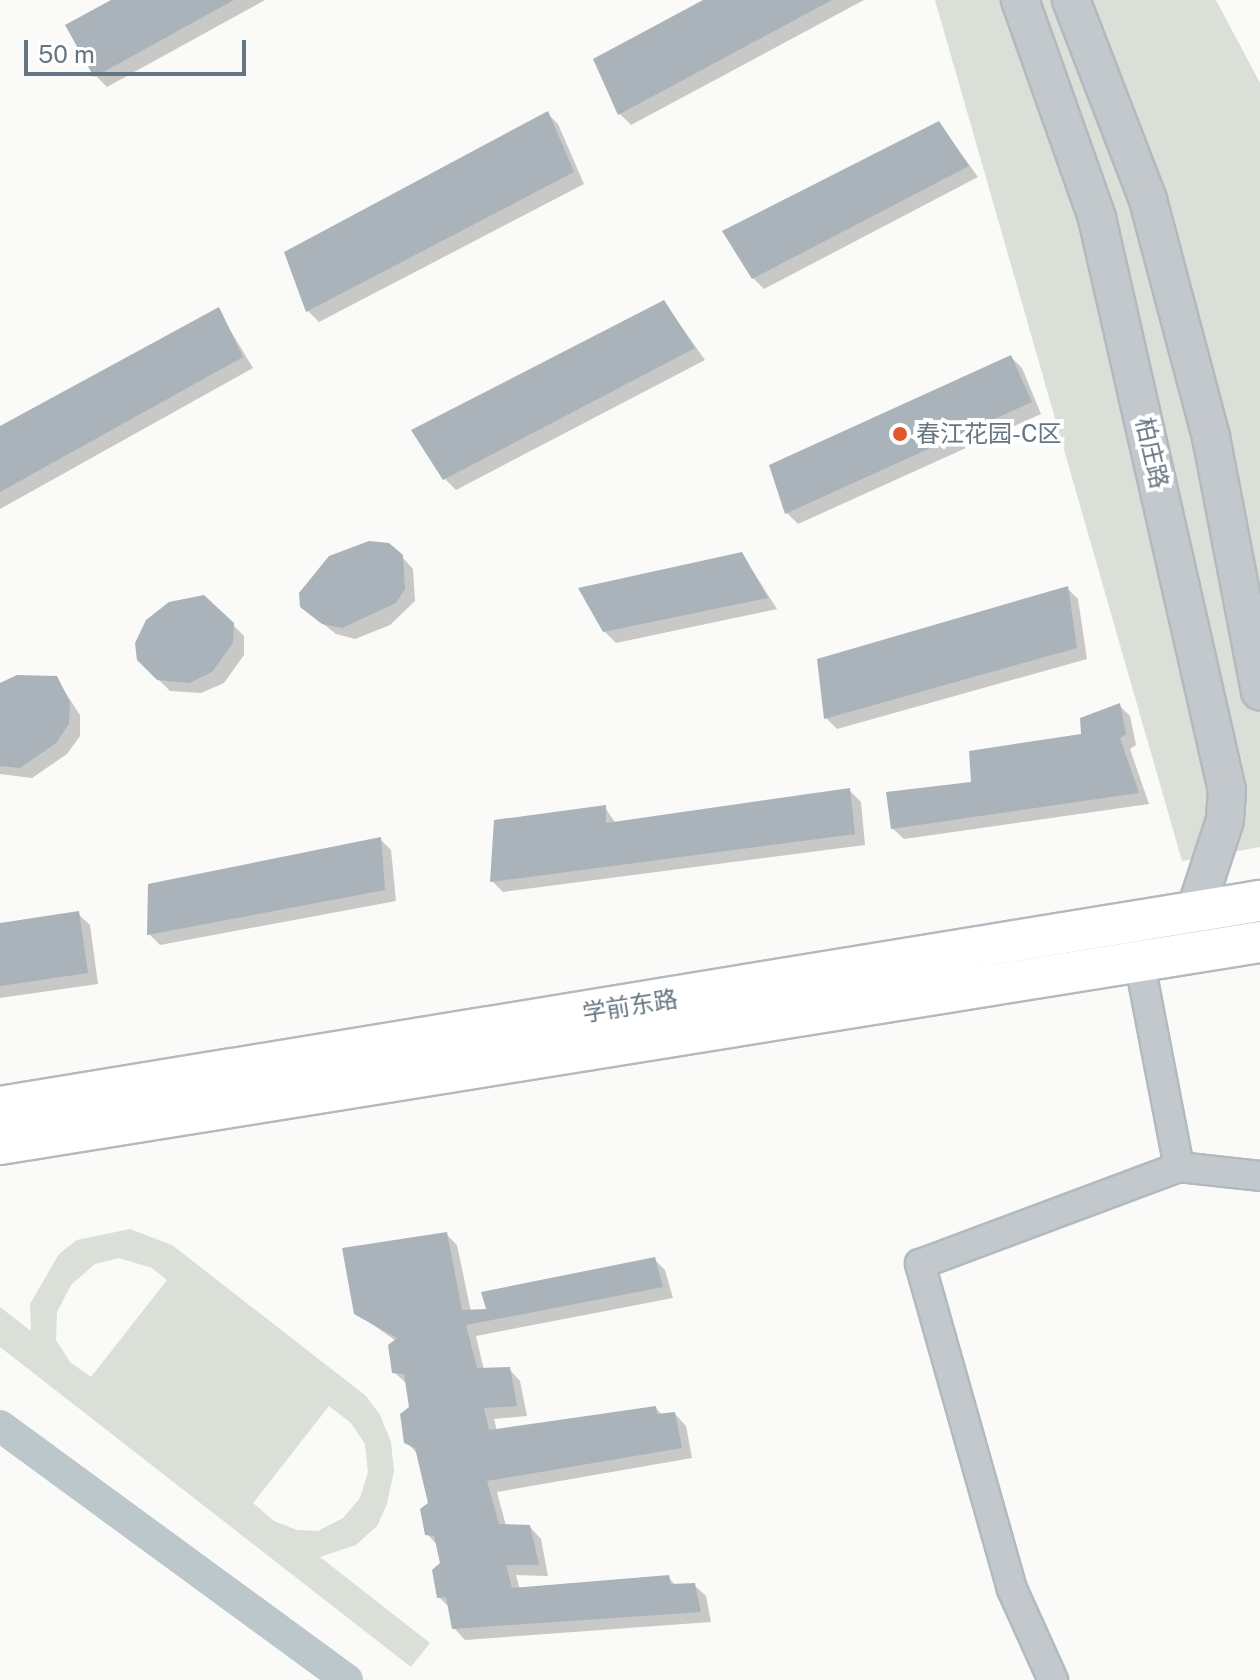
<!DOCTYPE html>
<html>
<head>
<meta charset="utf-8">
<style>
	body { margin:0 }
	#map { position:relative; width:1260px; height:1680px; overflow:hidden; background:#fafaf8; font-family:"Public Sans","Noto Sans SC",sans-serif }
	div>[style] { position:absolute }
	.green>* { inset:0; background:#dadfd7 }
	.shadow>* { inset:0; background:#0003 }
	.canal>* { height:32px; margin:-16px; padding:0 16px; transform-origin:16px; border-radius:16px; background:#bbc7cb }
	.building>* { inset:0; background:#aab3b9 }
	.roads { filter:drop-shadow(2px 0 #b3babf) drop-shadow(-2px 0 #b3babf) drop-shadow(0 2px #b3babf) drop-shadow(0 -2px #b3babf) }
	.minor>* { height:28px; margin:-14px; padding:0 14px; transform-origin:14px; border-radius:14px; background:#c3c8cc }
	.tertiary>* { height:36px; margin:-18px; padding:0 18px; transform-origin:18px; border-radius:18px; background:#c3c8cc }
	.secondary>* { height:40px; margin:-20px; padding:0 20px; transform-origin:20px; border-radius:20px; background:#fff }
	.dots>* { width:22px; height:22px; translate:-50% -50%; box-sizing:border-box; border:4px solid #fff; border-radius:50% }
	span { translate:-50% -50%; white-space:nowrap; text-align:center; line-height:1.15; -webkit-text-stroke:8px #fff; paint-order:stroke }
	.poi-label { font-size:24px; color:#657683 }
	.left { translate:0 -50%; text-align:left }
	.street-label { font-size:24px; color:#657683 }
	.scale { position:absolute; left:24px; top:40px; width:222px; height:36px; box-sizing:border-box; border:4px solid #657683; border-top:0; padding-left:10px; font-size:24px; line-height:28px; white-space:nowrap; color:#657683; -webkit-text-stroke:6px #fff; paint-order:stroke }
</style>
</head>
<body>
<div id="map">
	<div class="green">
		<div style="clip-path:polygon(935px 0,1216px 0,1260px 83px,1260px 847px,1182px 861px)"></div>
		<div style="clip-path:polygon(evenodd,130px 1229px,172px 1245px,366px 1396px,380px 1415px,391px 1442px,394px 1471px,387px 1504px,377px 1526px,356px 1545px,320px 1557px,430px 1643px,411px 1667px,0 1347px,0 1307px,31px 1331px,30px 1304px,59px 1254px,77px 1240px,130px 1229px,119px 1258px,152px 1268px,167px 1280px,91px 1377px,70px 1362px,56px 1340px,57px 1312px,71px 1285px,95px 1264px,119px 1258px,130px 1229px,329px 1406px,351px 1423px,365px 1444px,368px 1472px,360px 1498px,343px 1518px,318px 1531px,297px 1530px,274px 1521px,253px 1503px,329px 1406px)"></div>
	</div>
	<div class="shadow">
		<div style="clip-path:polygon(115px 0,265px 0,107px 87px,96px 76px)"></div>
		<div style="clip-path:polygon(707px 0,864px 0,631px 125px,620px 114px,596px 60px)"></div>
		<div style="clip-path:polygon(547px 113px,558px 124px,584px 184px,319px 322px,308px 311px,286px 253px)"></div>
		<div style="clip-path:polygon(939px 123px,978px 177px,764px 289px,753px 278px)"></div>
		<div style="clip-path:polygon(664px 302px,705px 360px,456px 490px,445px 479px)"></div>
		<div style="clip-path:polygon(218px 310px,253px 368px,0 509px,0 429px)"></div>
		<div style="clip-path:polygon(1011px 357px,1022px 368px,1041px 414px,798px 524px,787px 513px)"></div>
		<div style="clip-path:polygon(742px 554px,777px 609px,616px 643px,604px 631px)"></div>
		<div style="clip-path:polygon(402px 557px,413px 569px,415px 601px,390px 625px,355px 639px,336px 634px,302px 607px)"></div>
		<div style="clip-path:polygon(1067px 588px,1078px 599px,1087px 659px,837px 729px,826px 718px)"></div>
		<div style="clip-path:polygon(232px 624px,244px 636px,244px 655px,224px 683px,201px 693px,170px 691px,138px 659px)"></div>
		<div style="clip-path:polygon(56px 678px,80px 715px,80px 736px,67px 754px,32px 778px,0 774px,0 685px)"></div>
		<div style="clip-path:polygon(1119px 705px,1130px 716px,1136px 745px,1130px 749px,1149px 804px,904px 839px,892px 828px,973px 783px,1083px 735px)"></div>
		<div style="clip-path:polygon(849px 790px,861px 802px,865px 845px,503px 892px,492px 881px,605px 807px,616px 824px)"></div>
		<div style="clip-path:polygon(380px 839px,391px 850px,396px 901px,160px 945px,149px 934px)"></div>
		<div style="clip-path:polygon(78px 914px,90px 925px,98px 984px,0 998px,0 925px)"></div>
		<div style="clip-path:polygon(446px 1234px,457px 1245px,471px 1312px,488px 1311px,654px 1259px,665px 1270px,673px 1298px,476px 1336px,484px 1370px,509px 1369px,520px 1381px,527px 1416px,494px 1419px,497px 1431px,656px 1408px,663px 1416px,675px 1414px,686px 1426px,692px 1458px,497px 1492px,506px 1526px,530px 1527px,541px 1539px,548px 1576px,516px 1575px,520px 1590px,668px 1577px,676px 1586px,694px 1585px,706px 1596px,711px 1622px,465px 1640px,454px 1628px,450px 1608px,439px 1597px,442px 1563px,438px 1546px,427px 1534px,430px 1504px,418px 1454px,406px 1442px,411px 1407px,407px 1384px,394px 1372px,396px 1341px,356px 1313px)"></div>
	</div>
	<div class="canal">
		<div style="left:0;top:1426px;width:430px;rotate:36.2deg"></div>
	</div>
	<div class="building">
		<div style="clip-path:polygon(111px 0,234px 0,94px 77px,65px 25px)"></div>
		<div style="clip-path:polygon(703px 0,832px 0,618px 115px,593px 59px)"></div>
		<div style="clip-path:polygon(548px 111px,574px 172px,306px 312px,284px 252px)"></div>
		<div style="clip-path:polygon(939px 121px,969px 166px,752px 279px,722px 231px)"></div>
		<div style="clip-path:polygon(664px 300px,695px 348px,443px 480px,411px 430px)"></div>
		<div style="clip-path:polygon(219px 307px,243px 357px,0 492px,0 426px)"></div>
		<div style="clip-path:polygon(1011px 355px,1032px 402px,785px 514px,769px 465px)"></div>
		<div style="clip-path:polygon(369px 541px,389px 543px,403px 555px,405px 589px,396px 603px,342px 628px,322px 624px,300px 607px,299px 593px,329px 556px)"></div>
		<div style="clip-path:polygon(742px 552px,768px 598px,603px 632px,578px 588px)"></div>
		<div style="clip-path:polygon(1068px 586px,1077px 648px,824px 719px,817px 659px)"></div>
		<div style="clip-path:polygon(204px 595px,234px 623px,233px 643px,212px 672px,189px 683px,157px 680px,137px 660px,135px 643px,146px 620px,169px 602px)"></div>
		<div style="clip-path:polygon(17px 675px,57px 676px,70px 702px,69px 724px,56px 743px,20px 768px,0 766px,0 683px)"></div>
		<div style="clip-path:polygon(1120px 703px,1126px 734px,1120px 738px,1139px 793px,891px 829px,886px 792px,971px 782px,969px 751px,1081px 734px,1080px 718px)"></div>
		<div style="clip-path:polygon(850px 788px,855px 834px,490px 882px,494px 820px,606px 805px,606px 823px)"></div>
		<div style="clip-path:polygon(381px 837px,385px 890px,147px 935px,148px 884px)"></div>
		<div style="clip-path:polygon(79px 911px,88px 973px,0 986px,0 923px)"></div>
		<div style="clip-path:polygon(447px 1232px,462px 1310px,486px 1309px,481px 1292px,655px 1257px,663px 1287px,466px 1325px,477px 1368px,510px 1367px,517px 1406px,484px 1408px,489px 1430px,656px 1406px,657px 1414px,675px 1412px,682px 1448px,487px 1481px,499px 1524px,530px 1525px,539px 1565px,506px 1565px,512px 1588px,669px 1575px,671px 1584px,695px 1583px,701px 1612px,452px 1629px,446px 1597px,437px 1598px,432px 1570px,440px 1563px,434px 1536px,425px 1535px,420px 1509px,428px 1503px,415px 1448px,404px 1443px,400px 1414px,409px 1407px,404px 1374px,392px 1373px,388px 1345px,397px 1338px,354px 1314px,342px 1248px)"></div>
	</div>
	<div class="roads">
		<div class="minor">
			<div style="left:1136px;top:944px;width:227px;rotate:79.1deg"></div>
			<div style="left:1053px;top:1680px;width:100px;rotate:-114.3deg"></div>
			<div style="left:1012px;top:1589px;width:338px;rotate:-105.8deg"></div>
			<div style="left:920px;top:1264px;width:277px;rotate:-20.5deg"></div>
			<div style="left:1179px;top:1167px;width:81px;rotate:6.3deg"></div>
		</div>
		<div class="tertiary">
			<div style="left:1020px;top:0;width:231px;rotate:70.5deg"></div>
			<div style="left:1097px;top:218px;width:587px;rotate:77.2deg"></div>
			<div style="left:1227px;top:790px;width:30px;rotate:94deg"></div>
			<div style="left:1225px;top:820px;width:97px;rotate:108.1deg"></div>
			<div style="left:1071px;top:0;width:214px;rotate:68.9deg"></div>
			<div style="left:1148px;top:200px;width:245px;rotate:75.1deg"></div>
			<div style="left:1211px;top:437px;width:259px;rotate:79.1deg"></div>
		</div>
		<div class="secondary">
			<div style="left:0;top:1107px;width:1277px;rotate:-9.29deg"></div>
			<div style="left:0;top:1144px;width:1276px;rotate:-9.11deg"></div>
		</div>
	</div>
	<div class="dots">
		<div style="left:900px;top:434px;background:#e4572e"></div>
	</div>
	<div class="poi-label">
		<span class="left" style="left:916px;top:434px">春江花园-C区</span>
	</div>
	<div class="street-label">
		<span style="left:1152px;top:453px;rotate:77deg">柏庄路</span>
		<span style="left:630px;top:1006px;rotate:-9deg">学前东路</span>
	</div>
	<div class="scale">50 m</div>
</div>
</body>
</html>
